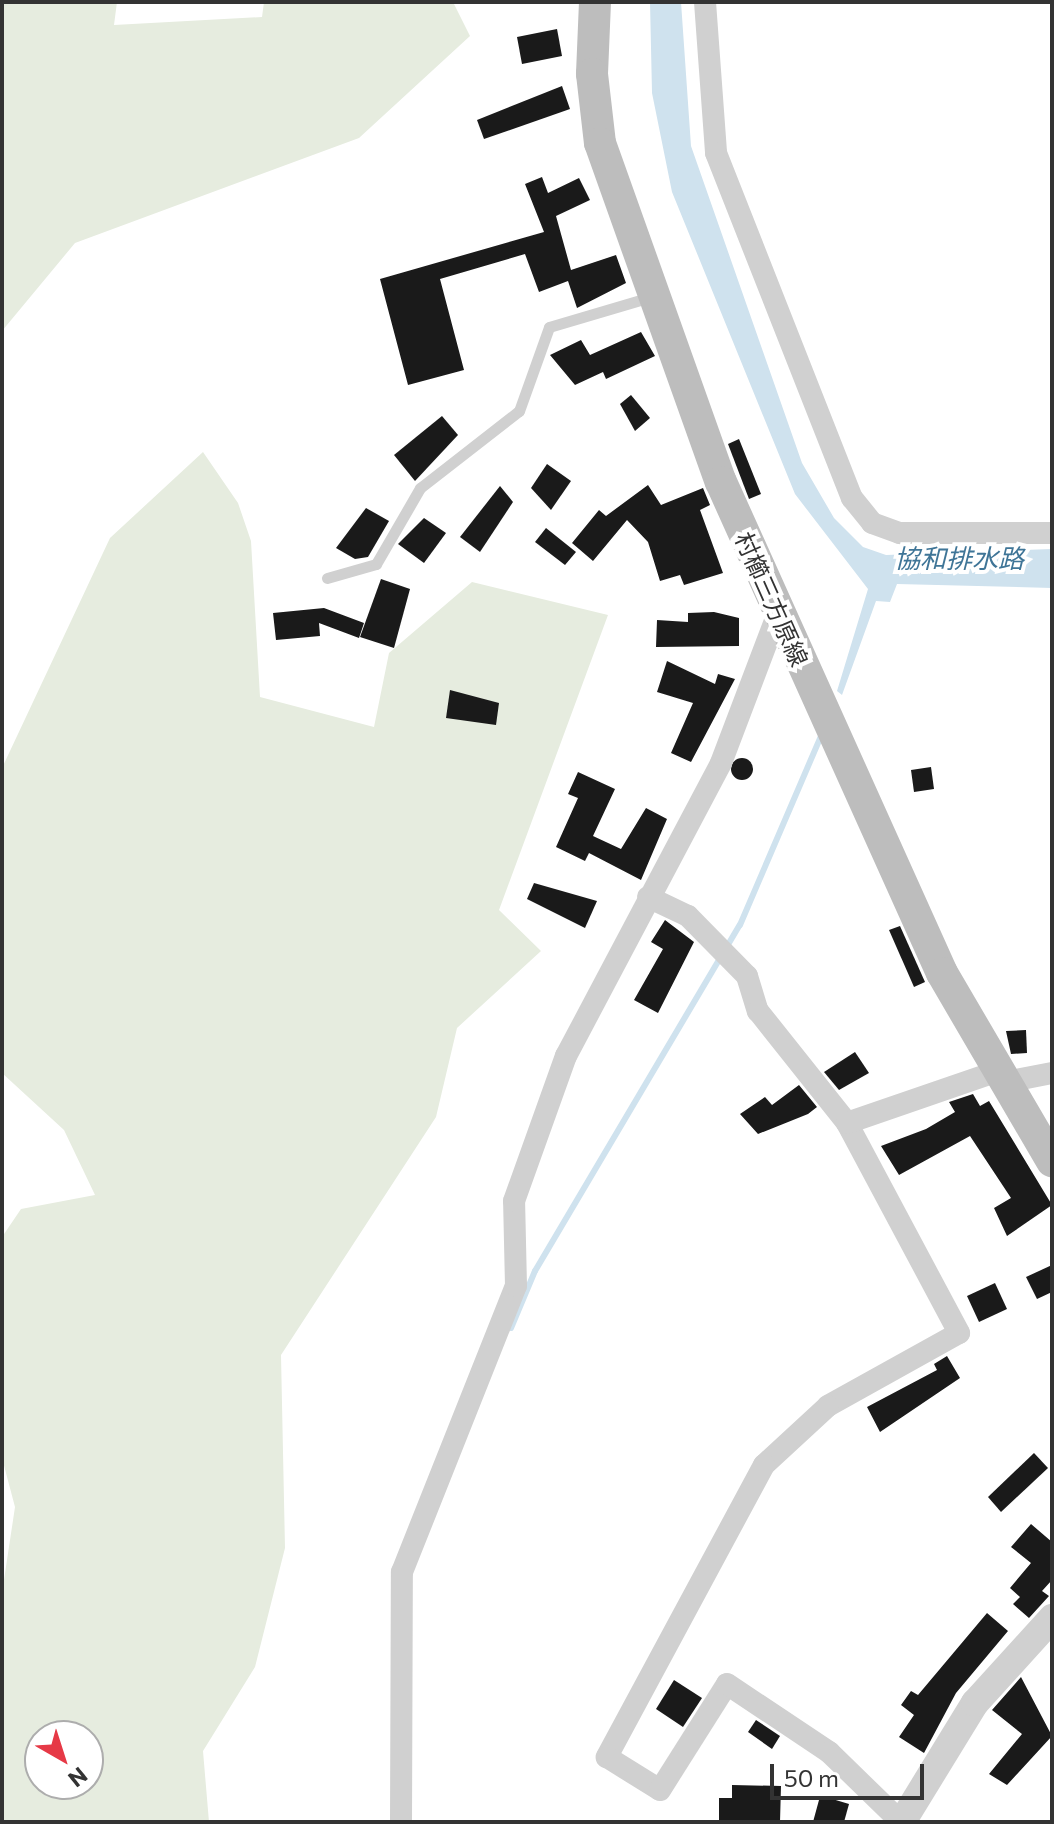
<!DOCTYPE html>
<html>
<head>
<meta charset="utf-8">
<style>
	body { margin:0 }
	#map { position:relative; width:1054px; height:1824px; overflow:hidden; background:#fff; font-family:Commissioner,"Noto Sans JP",sans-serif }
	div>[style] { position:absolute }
	.green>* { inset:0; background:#e6ecdf }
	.water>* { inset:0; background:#cfe2ee }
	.stream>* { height:6px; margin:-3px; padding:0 3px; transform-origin:3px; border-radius:3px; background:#cfe2ee }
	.building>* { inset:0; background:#1a1a1a }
	.round { border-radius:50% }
	.service>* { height:11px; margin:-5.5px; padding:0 5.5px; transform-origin:5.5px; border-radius:5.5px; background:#d0d0d0 }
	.minor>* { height:22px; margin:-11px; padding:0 11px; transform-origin:11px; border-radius:11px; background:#d0d0d0 }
	.tertiary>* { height:28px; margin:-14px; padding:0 14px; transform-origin:14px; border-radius:14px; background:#d0d0d0 }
	.secondary>* { height:32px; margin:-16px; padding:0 16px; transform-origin:16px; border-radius:16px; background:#bdbdbd }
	span { translate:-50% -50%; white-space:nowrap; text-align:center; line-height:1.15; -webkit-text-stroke:8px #fff; paint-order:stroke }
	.street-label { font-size:24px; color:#333 }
	.water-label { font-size:26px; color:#3f7597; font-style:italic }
	.frame { position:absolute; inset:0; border:4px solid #333; pointer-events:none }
	.north { position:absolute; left:24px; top:1720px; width:80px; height:80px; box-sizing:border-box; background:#fff; border:2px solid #adadad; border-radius:50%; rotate:141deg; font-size:22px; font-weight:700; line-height:32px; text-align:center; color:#333 }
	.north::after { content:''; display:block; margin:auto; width:28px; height:36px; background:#e63946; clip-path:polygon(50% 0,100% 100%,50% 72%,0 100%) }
	.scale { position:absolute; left:770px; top:1764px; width:154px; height:36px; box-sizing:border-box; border:4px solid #333; border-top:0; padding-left:10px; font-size:24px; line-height:28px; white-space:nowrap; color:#333; -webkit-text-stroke:6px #fff; paint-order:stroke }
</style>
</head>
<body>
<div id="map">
	<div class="green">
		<div style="clip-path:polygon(2px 2px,117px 2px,114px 25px,262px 17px,264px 2px,453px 2px,470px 36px,359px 138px,75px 243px,2px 331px)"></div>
		<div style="clip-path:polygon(evenodd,203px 452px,238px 503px,251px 541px,260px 697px,374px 727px,389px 653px,472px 582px,608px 615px,499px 910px,541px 951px,457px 1028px,436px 1117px,281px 1355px,285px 1548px,255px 1667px,203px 1751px,209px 1822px,2px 1822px,2px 1593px,15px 1507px,2px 1458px,2px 1237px,21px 1209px,95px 1195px,64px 1130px,2px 1073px,2px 768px,110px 538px,203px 452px,40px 1736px,88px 1736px,88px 1784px,40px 1784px,40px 1736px)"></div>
	</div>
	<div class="water">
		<div style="clip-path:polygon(650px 2px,681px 2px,691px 146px,802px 463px,834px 518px,863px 547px,886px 555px,1052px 549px,1052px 588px,897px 584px,890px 602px,876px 601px,842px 695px,837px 691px,868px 589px,795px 494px,672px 192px,652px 93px)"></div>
	</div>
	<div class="stream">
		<div style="left:511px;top:1328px;width:62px;rotate:-67.2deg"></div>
		<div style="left:535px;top:1271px;width:402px;rotate:-59.4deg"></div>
		<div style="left:740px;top:925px;width:208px;rotate:-66.8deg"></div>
	</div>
	<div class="building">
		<div style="clip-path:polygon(557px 29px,562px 56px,522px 64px,517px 37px)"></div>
		<div style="clip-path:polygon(562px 86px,570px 109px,484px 139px,477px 120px)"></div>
		<div style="clip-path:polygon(542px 177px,548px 193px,579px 178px,590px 200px,556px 216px,571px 270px,616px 255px,626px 283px,577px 308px,568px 281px,539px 292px,525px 254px,440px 279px,464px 370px,408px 385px,380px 279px,544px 232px,525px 184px)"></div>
		<div style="clip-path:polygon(641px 332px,655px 356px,606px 379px,603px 372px,575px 385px,550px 355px,581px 340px,590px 355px)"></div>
		<div style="clip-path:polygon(631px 395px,650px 418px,635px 431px,620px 404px)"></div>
		<div style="clip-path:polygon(442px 416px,458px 435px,415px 481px,394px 455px)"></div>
		<div style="clip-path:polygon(739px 439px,761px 494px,749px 499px,728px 444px)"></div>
		<div style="clip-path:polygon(547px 464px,571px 481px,551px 510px,531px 488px)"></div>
		<div style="clip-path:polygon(648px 485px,661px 505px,703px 488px,710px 505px,700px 510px,723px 573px,684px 585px,680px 575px,660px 581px,648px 542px,627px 520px,593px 561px,572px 543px,599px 510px,606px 516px)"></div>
		<div style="clip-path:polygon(500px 486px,513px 502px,480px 552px,460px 537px)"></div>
		<div style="clip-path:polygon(366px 508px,389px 521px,368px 557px,355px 559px,336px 548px)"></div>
		<div style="clip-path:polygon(424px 518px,446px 533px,424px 563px,398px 544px)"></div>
		<div style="clip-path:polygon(546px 528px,576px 552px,565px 565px,535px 542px)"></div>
		<div style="clip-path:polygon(381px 579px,410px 589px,394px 648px,360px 637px)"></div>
		<div style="clip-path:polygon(324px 608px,364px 623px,359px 638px,319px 623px,320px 636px,276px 640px,273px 613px)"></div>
		<div style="clip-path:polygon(714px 612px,739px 618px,739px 646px,656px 647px,657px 620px,688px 622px,688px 613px)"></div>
		<div style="clip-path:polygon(667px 661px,715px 684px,718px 674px,735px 679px,691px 762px,671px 753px,693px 703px,657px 692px)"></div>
		<div style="clip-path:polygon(450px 690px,499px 703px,496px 725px,446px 718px)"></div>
		<div class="round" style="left:731px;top:758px;width:22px;height:22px"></div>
		<div style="clip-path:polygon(931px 767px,934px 789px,914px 792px,911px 770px)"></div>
		<div style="clip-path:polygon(578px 772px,615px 789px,593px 836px,621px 849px,646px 808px,667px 819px,641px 880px,589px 853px,585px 861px,556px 847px,578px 798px,568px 794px)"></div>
		<div style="clip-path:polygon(534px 883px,597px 901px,585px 928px,527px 899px)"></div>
		<div style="clip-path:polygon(665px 920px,694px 942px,658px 1013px,634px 1000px,663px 949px,651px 942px)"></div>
		<div style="clip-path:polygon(900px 926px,925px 982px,914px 987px,889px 930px)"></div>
		<div style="clip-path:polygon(1026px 1030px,1027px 1053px,1011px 1054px,1006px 1031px)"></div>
		<div style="clip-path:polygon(855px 1052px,869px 1073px,839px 1090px,824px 1072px)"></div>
		<div style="clip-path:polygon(799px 1085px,817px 1107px,808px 1114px,758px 1134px,740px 1114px,765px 1097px,772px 1105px)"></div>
		<div style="clip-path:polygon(973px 1094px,980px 1106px,989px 1101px,1052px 1205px,1007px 1236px,994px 1208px,1011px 1198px,970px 1136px,899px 1175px,881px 1146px,926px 1129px,955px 1112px,949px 1102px)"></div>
		<div style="clip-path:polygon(1052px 1265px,1052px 1292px,1037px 1299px,1026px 1277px)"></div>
		<div style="clip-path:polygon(995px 1283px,1007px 1309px,979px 1322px,967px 1296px)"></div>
		<div style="clip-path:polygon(947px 1356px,960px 1378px,880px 1432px,867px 1407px,937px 1370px,934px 1364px)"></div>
		<div style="clip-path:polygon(1034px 1453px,1048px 1468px,1001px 1512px,988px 1497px)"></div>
		<div style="clip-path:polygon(1031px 1524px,1052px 1542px,1052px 1580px,1042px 1591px,1049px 1596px,1029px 1618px,1013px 1604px,1020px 1597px,1010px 1588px,1031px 1563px,1011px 1547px)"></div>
		<div style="clip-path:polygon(987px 1613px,1008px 1631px,956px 1693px,924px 1753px,899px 1737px,914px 1715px,901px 1705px,911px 1691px,918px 1695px)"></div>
		<div style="clip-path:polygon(1021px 1677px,1052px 1736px,1007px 1785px,989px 1774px,1022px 1734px,992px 1710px)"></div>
		<div style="clip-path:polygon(674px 1680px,702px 1698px,683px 1727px,656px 1709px)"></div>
		<div style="clip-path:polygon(756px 1720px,780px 1736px,772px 1749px,748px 1732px)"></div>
		<div style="clip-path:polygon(732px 1785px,781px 1786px,780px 1822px,719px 1822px,719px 1798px,732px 1798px)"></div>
		<div style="clip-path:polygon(829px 1798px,849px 1804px,844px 1822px,813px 1822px,819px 1800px)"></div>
	</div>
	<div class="service">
		<div style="left:327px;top:578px;width:51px;rotate:-15.9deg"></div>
		<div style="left:376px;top:564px;width:88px;rotate:-59.9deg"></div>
		<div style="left:420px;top:488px;width:125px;rotate:-37.9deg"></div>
		<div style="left:519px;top:411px;width:89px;rotate:-70.3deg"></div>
		<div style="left:549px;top:327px;width:105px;rotate:-16.5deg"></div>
	</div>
	<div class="minor">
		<div style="left:705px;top:2px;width:151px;rotate:85.8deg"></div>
		<div style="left:716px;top:153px;width:371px;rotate:68.5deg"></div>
		<div style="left:852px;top:498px;width:32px;rotate:51deg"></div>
		<div style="left:872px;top:523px;width:30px;rotate:20deg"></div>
		<div style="left:900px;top:533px;width:152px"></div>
		<div style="left:648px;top:897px;width:44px;rotate:25.4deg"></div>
		<div style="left:688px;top:916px;width:84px;rotate:45.5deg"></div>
		<div style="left:747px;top:976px;width:37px;rotate:73deg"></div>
		<div style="left:758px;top:1011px;width:143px;rotate:51.5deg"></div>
		<div style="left:847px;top:1123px;width:238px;rotate:61.9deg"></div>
		<div style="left:959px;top:1333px;width:150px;rotate:150.9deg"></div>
		<div style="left:828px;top:1406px;width:87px;rotate:137.3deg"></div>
		<div style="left:764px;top:1465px;width:332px;rotate:118.3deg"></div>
		<div style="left:607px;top:1757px;width:62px;rotate:31.9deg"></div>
		<div style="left:660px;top:1790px;width:125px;rotate:-57.7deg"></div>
		<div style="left:727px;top:1684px;width:123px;rotate:33.7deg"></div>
		<div style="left:829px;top:1752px;width:100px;rotate:44.2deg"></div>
		<div style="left:1001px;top:1083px;width:52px;rotate:-11.1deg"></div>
		<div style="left:847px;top:1123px;width:157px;rotate:-19deg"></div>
		<div style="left:401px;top:1822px;width:250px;rotate:-89.8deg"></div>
		<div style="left:402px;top:1572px;width:308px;rotate:-68.3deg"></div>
		<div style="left:516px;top:1286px;width:85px;rotate:-91.3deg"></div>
		<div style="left:514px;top:1201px;width:154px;rotate:-70.3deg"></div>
		<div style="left:566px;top:1056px;width:331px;rotate:-62.1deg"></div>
		<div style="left:721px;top:763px;width:160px;rotate:-69.2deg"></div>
	</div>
	<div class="tertiary">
		<div style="left:902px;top:1822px;width:140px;rotate:-58.5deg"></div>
		<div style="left:975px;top:1703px;width:115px;rotate:-47.8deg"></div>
	</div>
	<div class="secondary">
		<div style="left:595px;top:2px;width:72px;rotate:92.4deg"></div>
		<div style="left:592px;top:74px;width:69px;rotate:83.4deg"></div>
		<div style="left:600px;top:143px;width:360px;rotate:70.4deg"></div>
		<div style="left:721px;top:482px;width:538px;rotate:65.77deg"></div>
		<div style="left:942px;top:973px;width:218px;rotate:59.7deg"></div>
	</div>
	<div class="street-label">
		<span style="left:772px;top:599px;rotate:66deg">村櫛三方原線</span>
	</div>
	<div class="water-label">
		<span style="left:959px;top:558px">協和排水路</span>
	</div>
	<div class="frame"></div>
	<div class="north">N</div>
	<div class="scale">50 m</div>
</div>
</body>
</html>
